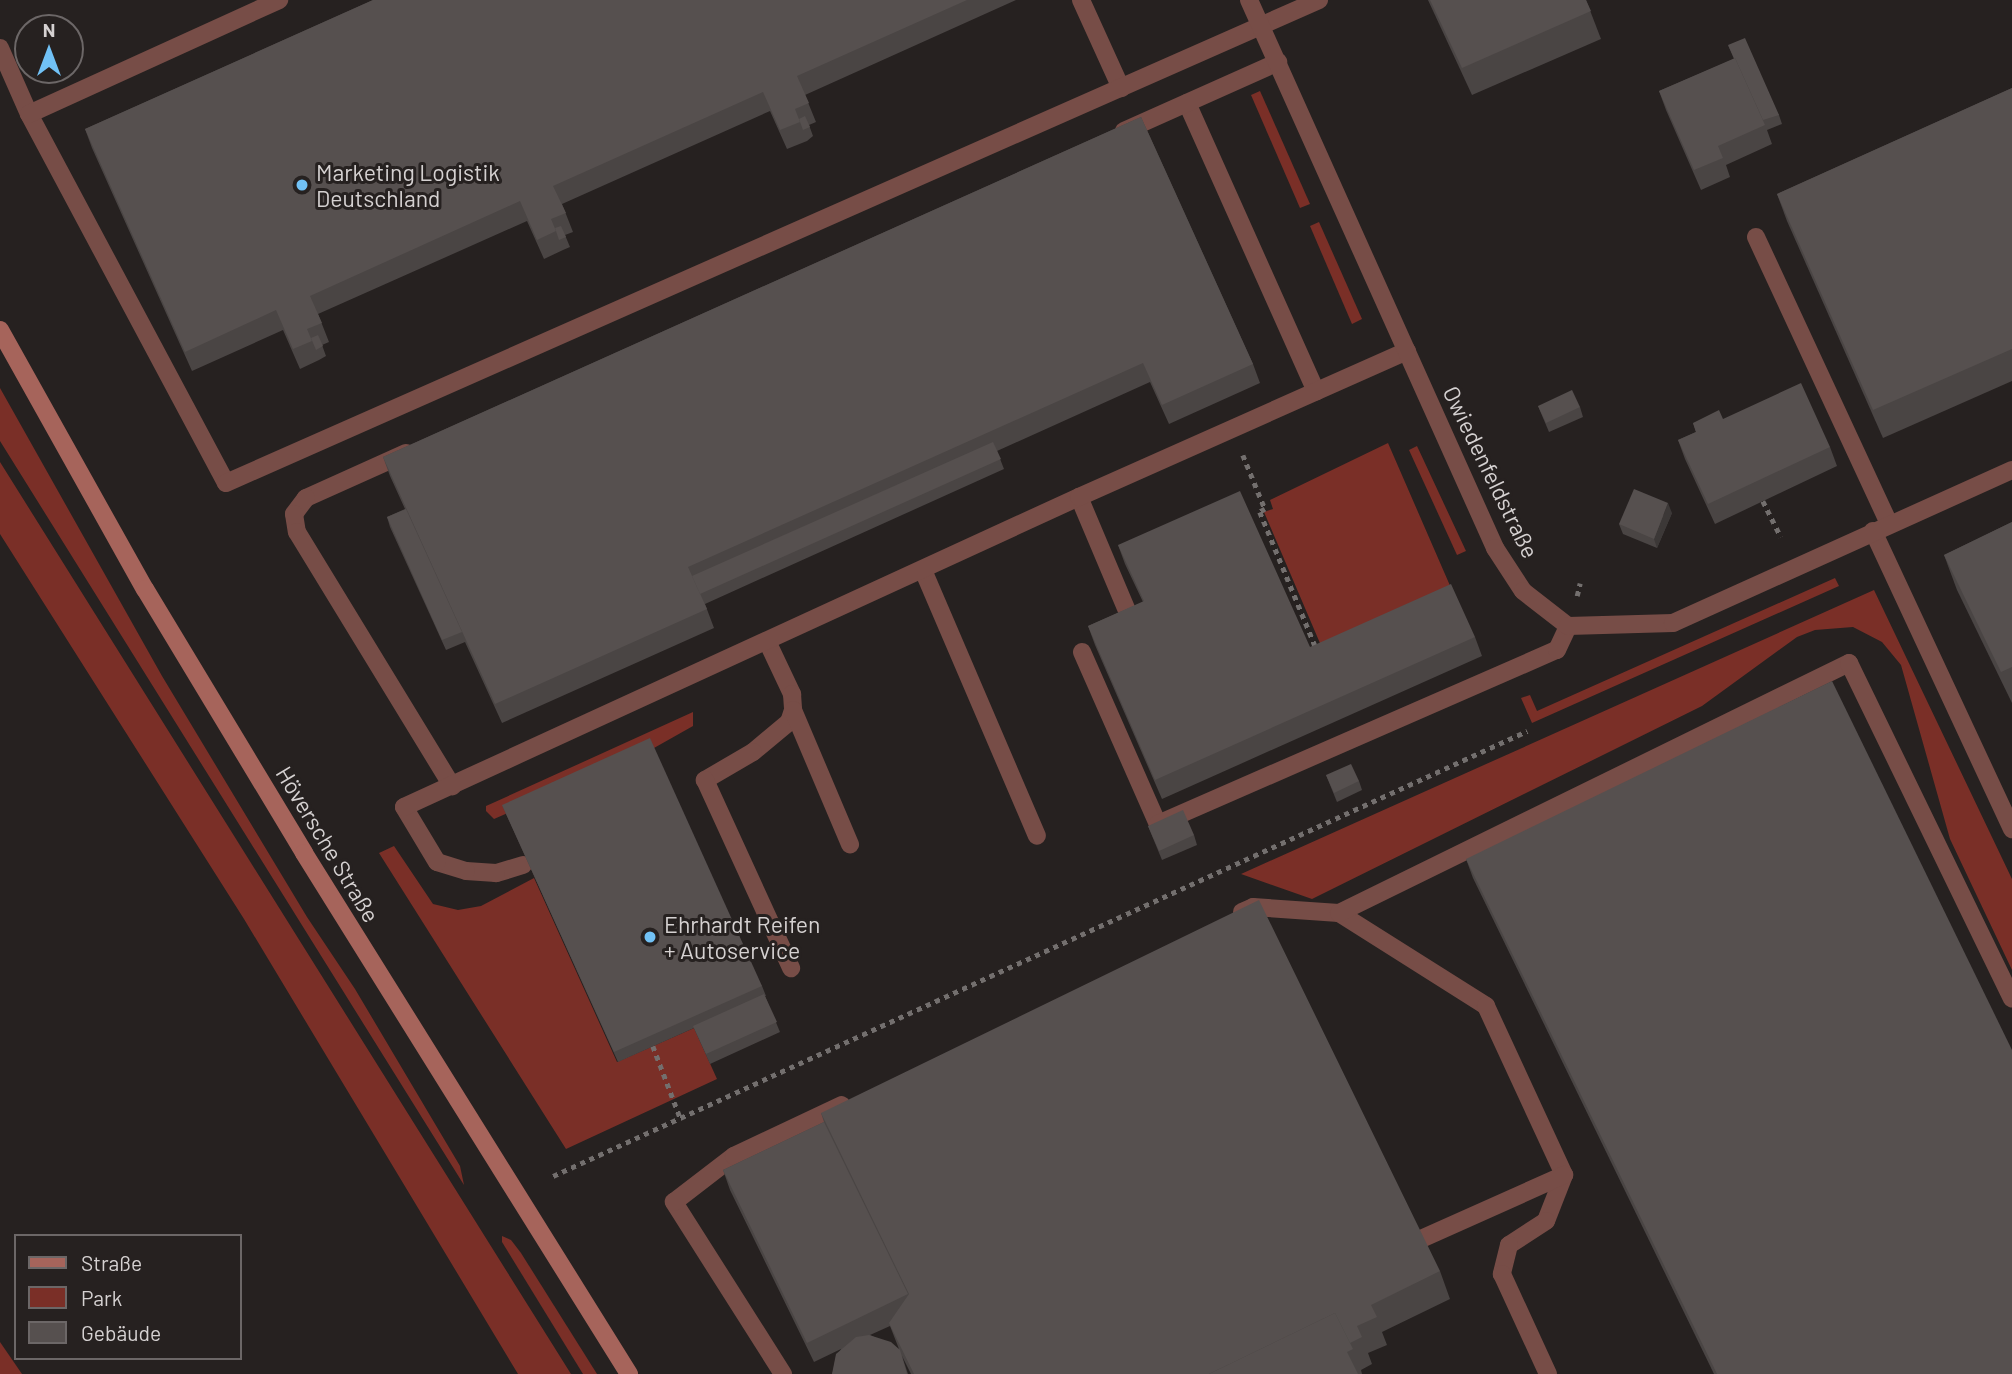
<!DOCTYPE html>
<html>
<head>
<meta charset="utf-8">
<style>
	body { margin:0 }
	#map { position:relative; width:2012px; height:1374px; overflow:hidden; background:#262120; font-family:Barlow,sans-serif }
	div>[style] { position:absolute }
	.green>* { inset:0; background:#7a2f27 }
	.path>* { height:4.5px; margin-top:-2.25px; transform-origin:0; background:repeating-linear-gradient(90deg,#736f6e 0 5px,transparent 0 10px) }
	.service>* { height:18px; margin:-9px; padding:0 9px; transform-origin:9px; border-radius:9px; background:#774d47 }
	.minor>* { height:18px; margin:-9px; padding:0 9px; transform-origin:9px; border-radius:9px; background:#774d47 }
	.secondary>* { height:18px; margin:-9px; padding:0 9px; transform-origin:9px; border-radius:9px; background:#a6645b }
	.wall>* { inset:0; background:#4a4544 }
	.shaded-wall>* { inset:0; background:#3c3837 }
	.building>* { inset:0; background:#56504f }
	.dots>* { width:19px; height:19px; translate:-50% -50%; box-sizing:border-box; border:4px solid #262120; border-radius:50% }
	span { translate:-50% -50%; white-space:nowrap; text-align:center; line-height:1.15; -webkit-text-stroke:6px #262120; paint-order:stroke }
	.poi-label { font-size:23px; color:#d5d1d1 }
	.left { translate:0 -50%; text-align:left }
	.street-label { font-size:23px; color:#d5d1d1 }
	.legend { position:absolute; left:14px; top:1234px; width:228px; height:126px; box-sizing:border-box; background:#262120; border:2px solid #6c6767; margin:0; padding:9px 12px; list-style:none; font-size:21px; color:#d5d1d1 }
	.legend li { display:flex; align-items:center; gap:14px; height:35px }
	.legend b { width:35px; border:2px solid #6c6767 }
	.north { position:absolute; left:14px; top:14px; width:70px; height:70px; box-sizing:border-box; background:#262120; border:2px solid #6c6767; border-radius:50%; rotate:0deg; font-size:19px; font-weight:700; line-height:28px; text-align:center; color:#d5d1d1 }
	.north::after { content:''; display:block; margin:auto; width:24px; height:32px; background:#71c1f5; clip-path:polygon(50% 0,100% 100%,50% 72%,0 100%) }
</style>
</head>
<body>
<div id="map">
	<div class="green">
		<div style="clip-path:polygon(1260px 91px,1310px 204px,1300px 208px,1251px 95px)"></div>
		<div style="clip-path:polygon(1319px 222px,1362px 319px,1352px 324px,1310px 226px)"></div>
		<div style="clip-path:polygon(0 388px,162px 676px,307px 917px,355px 989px,460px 1166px,464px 1185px,0 441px)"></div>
		<div style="clip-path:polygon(1388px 443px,1458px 604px,1328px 662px,1264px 512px,1273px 509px,1270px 500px)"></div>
		<div style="clip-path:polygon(1417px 446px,1466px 551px,1457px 555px,1409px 450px)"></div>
		<div style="clip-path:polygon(0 462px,226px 823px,571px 1374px,518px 1374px,244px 919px,0 534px)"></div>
		<div style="clip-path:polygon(1835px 578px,1839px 586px,1532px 723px,1521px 698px,1530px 695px,1537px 711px)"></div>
		<div style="clip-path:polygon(1874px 590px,2012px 879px,2012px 970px,1950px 839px,1901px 665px,1882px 642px,1853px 627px,1815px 630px,1797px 637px,1702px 706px,1312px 899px,1241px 874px)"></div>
		<div style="clip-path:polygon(693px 712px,693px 726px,654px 748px,494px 819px,486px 811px,486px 806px,495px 802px)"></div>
		<div style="clip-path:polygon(394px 846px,433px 904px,458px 910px,481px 906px,534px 878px,617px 1062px,694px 1028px,717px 1079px,566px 1149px,379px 853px)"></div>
		<div style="clip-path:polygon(502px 1236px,511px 1240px,521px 1253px,597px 1374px,583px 1374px,502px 1242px)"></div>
		<div style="clip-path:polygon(0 1342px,22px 1374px,0 1374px)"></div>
	</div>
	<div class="path">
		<div style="left:1243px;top:455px;width:58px;rotate:67.8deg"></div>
		<div style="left:1265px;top:509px;width:6px;rotate:149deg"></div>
		<div style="left:1260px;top:512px;width:147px;rotate:67.6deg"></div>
		<div style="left:1763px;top:501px;width:40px;rotate:63.4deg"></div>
		<div style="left:1577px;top:596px;width:13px;rotate:-77deg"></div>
		<div style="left:653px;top:1046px;width:76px;rotate:69.2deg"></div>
		<div style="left:553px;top:1176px;width:1071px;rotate:-24.55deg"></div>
	</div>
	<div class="service">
		<div style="left:1081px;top:0;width:97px;rotate:65.6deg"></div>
		<div style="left:0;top:48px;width:72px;rotate:66.3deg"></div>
		<div style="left:29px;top:114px;width:418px;rotate:61.9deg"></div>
		<div style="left:226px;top:483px;width:1195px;rotate:-23.84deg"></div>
		<div style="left:1187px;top:103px;width:316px;rotate:65.9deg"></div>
		<div style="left:29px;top:114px;width:275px;rotate:-24.5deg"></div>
		<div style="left:1124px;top:131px;width:169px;rotate:-24.1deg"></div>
		<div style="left:1756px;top:237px;width:316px;rotate:65.1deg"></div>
		<div style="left:406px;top:453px;width:110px;rotate:155.8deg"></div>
		<div style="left:306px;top:498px;width:20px;rotate:127deg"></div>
		<div style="left:294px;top:514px;width:18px;rotate:81deg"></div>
		<div style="left:297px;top:532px;width:298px;rotate:58.6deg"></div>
		<div style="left:1079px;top:497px;width:131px;rotate:67.1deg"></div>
		<div style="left:1873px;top:531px;width:329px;rotate:65deg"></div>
		<div style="left:923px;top:570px;width:289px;rotate:66.8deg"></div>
		<div style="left:767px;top:641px;width:59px;rotate:64.7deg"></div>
		<div style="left:792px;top:694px;width:16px;rotate:86deg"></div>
		<div style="left:793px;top:710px;width:13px;rotate:108deg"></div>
		<div style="left:789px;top:722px;width:47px;rotate:140.2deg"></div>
		<div style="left:753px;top:752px;width:56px;rotate:149.7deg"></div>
		<div style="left:705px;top:780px;width:207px;rotate:65.4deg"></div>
		<div style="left:1082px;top:652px;width:188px;rotate:66.2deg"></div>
		<div style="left:1158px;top:824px;width:435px;rotate:-23.6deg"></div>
		<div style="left:1557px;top:650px;width:26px;rotate:-65deg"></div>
		<div style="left:793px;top:710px;width:146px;rotate:67deg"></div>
		<div style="left:523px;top:865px;width:28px;rotate:163deg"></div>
		<div style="left:496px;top:873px;width:30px;rotate:-176deg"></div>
		<div style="left:466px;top:871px;width:30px;rotate:-163deg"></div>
		<div style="left:437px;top:862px;width:64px;rotate:-121deg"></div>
		<div style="left:404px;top:807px;width:743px;rotate:-24.67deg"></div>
		<div style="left:1079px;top:497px;width:359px;rotate:-24deg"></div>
		<div style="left:1242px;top:912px;width:12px;rotate:-24deg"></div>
		<div style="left:1253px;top:907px;width:86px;rotate:4deg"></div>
		<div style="left:1339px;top:913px;width:174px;rotate:32.3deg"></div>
		<div style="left:1486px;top:1006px;width:186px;rotate:65.2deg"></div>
		<div style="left:1564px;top:1175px;width:49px;rotate:111.4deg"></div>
		<div style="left:1546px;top:1221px;width:44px;rotate:147deg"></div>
		<div style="left:1509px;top:1245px;width:30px;rotate:104deg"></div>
		<div style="left:1502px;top:1274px;width:110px;rotate:65.3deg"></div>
		<div style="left:1339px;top:913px;width:568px;rotate:-26.11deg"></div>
		<div style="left:1849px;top:663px;width:373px;rotate:64.1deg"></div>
		<div style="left:1421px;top:1239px;width:157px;rotate:-24.1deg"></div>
		<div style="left:783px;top:1374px;width:204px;rotate:-122.4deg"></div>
		<div style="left:674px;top:1202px;width:76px;rotate:-37.5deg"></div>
		<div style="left:734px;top:1156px;width:119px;rotate:-25.3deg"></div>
	</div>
	<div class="minor">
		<div style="left:1249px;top:0;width:601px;rotate:65.82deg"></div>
		<div style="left:1495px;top:548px;width:51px;rotate:56.9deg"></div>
		<div style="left:1523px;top:591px;width:57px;rotate:37.9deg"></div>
		<div style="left:1568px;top:626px;width:105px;rotate:-1.6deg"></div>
		<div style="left:1673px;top:623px;width:372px;rotate:-24.3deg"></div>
	</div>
	<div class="secondary">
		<div style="left:0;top:330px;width:297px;rotate:60.8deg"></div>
		<div style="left:145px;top:589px;width:308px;rotate:58.9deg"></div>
		<div style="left:304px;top:853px;width:614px;rotate:58.04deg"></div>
	</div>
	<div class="wall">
		<div style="clip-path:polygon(373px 0,1016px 0,805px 95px,816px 122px,809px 125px,813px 136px,807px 141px,787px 149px,770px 111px,562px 204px,573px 232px,565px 235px,570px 247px,563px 250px,544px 259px,527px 221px,318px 314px,329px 342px,322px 345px,326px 356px,319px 360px,300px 369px,283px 330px,192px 371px,92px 148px,85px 129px)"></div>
		<div style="clip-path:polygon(1428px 0,1586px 0,1601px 39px,1472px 95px)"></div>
		<div style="clip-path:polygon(1728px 45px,1779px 115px,1782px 124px,1767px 130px,1772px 144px,1726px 165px,1730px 177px,1701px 190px,1666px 110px,1659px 91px,1734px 59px)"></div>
		<div style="clip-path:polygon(2012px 88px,2012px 381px,1883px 438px,1787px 221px,1777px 194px)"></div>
		<div style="clip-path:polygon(1141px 117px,1253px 364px,1260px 383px,1169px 424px,1150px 382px,997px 451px,1004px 469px,705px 604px,714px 628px,502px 723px,465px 642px,446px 650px,390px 527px,387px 517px,405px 509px,390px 476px,383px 457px)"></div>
		<div style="clip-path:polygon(1538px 406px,1580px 407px,1583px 417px,1549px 432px)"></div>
		<div style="clip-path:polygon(1723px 419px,1830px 447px,1837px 466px,1715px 524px,1685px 459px,1678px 440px,1696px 432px,1693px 423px)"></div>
		<div style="clip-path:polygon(1672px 513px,1657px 548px,1623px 534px,1619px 524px)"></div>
		<div style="clip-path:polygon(2012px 522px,2012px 703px,1957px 590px,1944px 555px)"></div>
		<div style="clip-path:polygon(1118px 545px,1310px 647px,1475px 637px,1482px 656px,1162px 799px,1095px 645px,1088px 626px,1143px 602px,1125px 564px)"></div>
		<div style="clip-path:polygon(1326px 775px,1359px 781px,1362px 790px,1337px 802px)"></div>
		<div style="clip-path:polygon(502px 805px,762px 986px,766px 996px,765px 996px,780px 1032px,710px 1064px,694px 1028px,618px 1062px)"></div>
		<div style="clip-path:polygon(1148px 826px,1194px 835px,1197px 845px,1162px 860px)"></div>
		<div style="clip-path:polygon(1466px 859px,2012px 1374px,1714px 1374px,1473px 878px)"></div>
		<div style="clip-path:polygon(evenodd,821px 1113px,1440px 1271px,1450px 1299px,1382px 1332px,1387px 1345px,1368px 1353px,1372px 1364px,1361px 1370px,1362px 1374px,911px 1374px,902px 1356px,908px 1374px,832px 1374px,841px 1349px,814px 1362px,730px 1190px,723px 1170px,824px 1122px,821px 1113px,890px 1326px,899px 1349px,870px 1335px,890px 1326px)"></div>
	</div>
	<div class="shaded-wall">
		<div style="clip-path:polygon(1668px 503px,1672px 513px,1657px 548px,1654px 539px)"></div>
	</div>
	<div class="building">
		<div style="clip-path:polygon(373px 0,967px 0,797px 76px,809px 103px,795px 109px,800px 122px,780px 130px,763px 92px,553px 186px,566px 213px,551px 219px,556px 231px,537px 240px,520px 201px,310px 296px,322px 323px,307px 329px,312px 341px,293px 349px,276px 310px,185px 352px,85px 129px)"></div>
		<div style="clip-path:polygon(1430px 0,1586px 0,1591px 11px,1462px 68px)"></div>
		<div style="clip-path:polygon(1745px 38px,1779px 115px,1763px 120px,1735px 58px,1734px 58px,1728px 45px)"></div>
		<div style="clip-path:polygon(1735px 58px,1765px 125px,1718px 146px,1723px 158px,1694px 170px,1659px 91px)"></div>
		<div style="clip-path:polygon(2012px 88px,2012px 349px,1873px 410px,1777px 194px)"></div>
		<div style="clip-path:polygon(805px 116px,810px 127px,803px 130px,799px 119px)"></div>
		<div style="clip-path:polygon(1141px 117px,1253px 364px,1162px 405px,1143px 363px,688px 567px,707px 609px,495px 704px,383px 457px)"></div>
		<div style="clip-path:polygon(561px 226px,566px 237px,559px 240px,555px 228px)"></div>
		<div style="clip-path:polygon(318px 335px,323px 346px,316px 350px,311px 338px)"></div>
		<div style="clip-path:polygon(1801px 383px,1830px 447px,1708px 504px,1678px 440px,1696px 432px,1693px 423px,1719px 410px,1723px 419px)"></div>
		<div style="clip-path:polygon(1572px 390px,1580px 407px,1546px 423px,1538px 406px)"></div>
		<div style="clip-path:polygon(993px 442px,1001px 459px,700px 594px,692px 576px)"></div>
		<div style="clip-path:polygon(1634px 489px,1668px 503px,1654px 539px,1619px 524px)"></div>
		<div style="clip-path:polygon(1240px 491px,1310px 647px,1451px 584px,1475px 637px,1155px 780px,1088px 626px,1144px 601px,1118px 545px)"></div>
		<div style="clip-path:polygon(406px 509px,462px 632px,442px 640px,387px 517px)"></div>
		<div style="clip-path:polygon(2012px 522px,2012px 667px,2001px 672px,1944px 555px)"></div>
		<div style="clip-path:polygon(1832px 681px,2012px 1050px,2012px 1374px,1717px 1374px,1466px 859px)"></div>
		<div style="clip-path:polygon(650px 738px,762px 986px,614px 1052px,502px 805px)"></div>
		<div style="clip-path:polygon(1351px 764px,1359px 781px,1334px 793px,1326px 775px)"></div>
		<div style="clip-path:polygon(1183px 810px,1194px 835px,1159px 851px,1148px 826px)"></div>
		<div style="clip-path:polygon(1259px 900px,1440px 1271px,1371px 1305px,1377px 1317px,1357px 1326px,1362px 1337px,1350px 1343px,1335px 1313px,1209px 1374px,914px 1374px,889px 1323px,909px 1294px,821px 1113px)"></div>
		<div style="clip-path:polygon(764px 994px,777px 1022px,706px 1054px,693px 1026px)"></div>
		<div style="clip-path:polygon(824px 1122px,908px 1294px,807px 1343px,723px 1170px)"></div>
		<div style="clip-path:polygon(1335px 1313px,1353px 1349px,1347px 1352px,1358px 1374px,1209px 1374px)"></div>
		<div style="clip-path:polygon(869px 1335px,891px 1342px,900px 1350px,907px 1374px,832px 1374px,836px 1354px,856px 1337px)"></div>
	</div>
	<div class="dots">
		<div style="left:302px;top:185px;background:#71c1f5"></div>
		<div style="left:650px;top:937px;background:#71c1f5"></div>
	</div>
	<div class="poi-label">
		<span class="left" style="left:316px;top:185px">Marketing Logistik<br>Deutschland</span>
		<span class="left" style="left:664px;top:937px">Ehrhardt Reifen<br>+ Autoservice</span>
	</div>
	<div class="street-label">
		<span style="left:1491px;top:472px;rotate:64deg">Owiedenfeldstraße</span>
		<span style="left:328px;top:844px;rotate:59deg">Höversche Straße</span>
	</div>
	<ul class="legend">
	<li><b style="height:9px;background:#a6645b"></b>Straße</li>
	<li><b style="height:19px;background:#7a2f27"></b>Park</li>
	<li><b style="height:19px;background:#56504f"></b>Gebäude</li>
	</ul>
	<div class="north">N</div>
</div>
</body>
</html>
